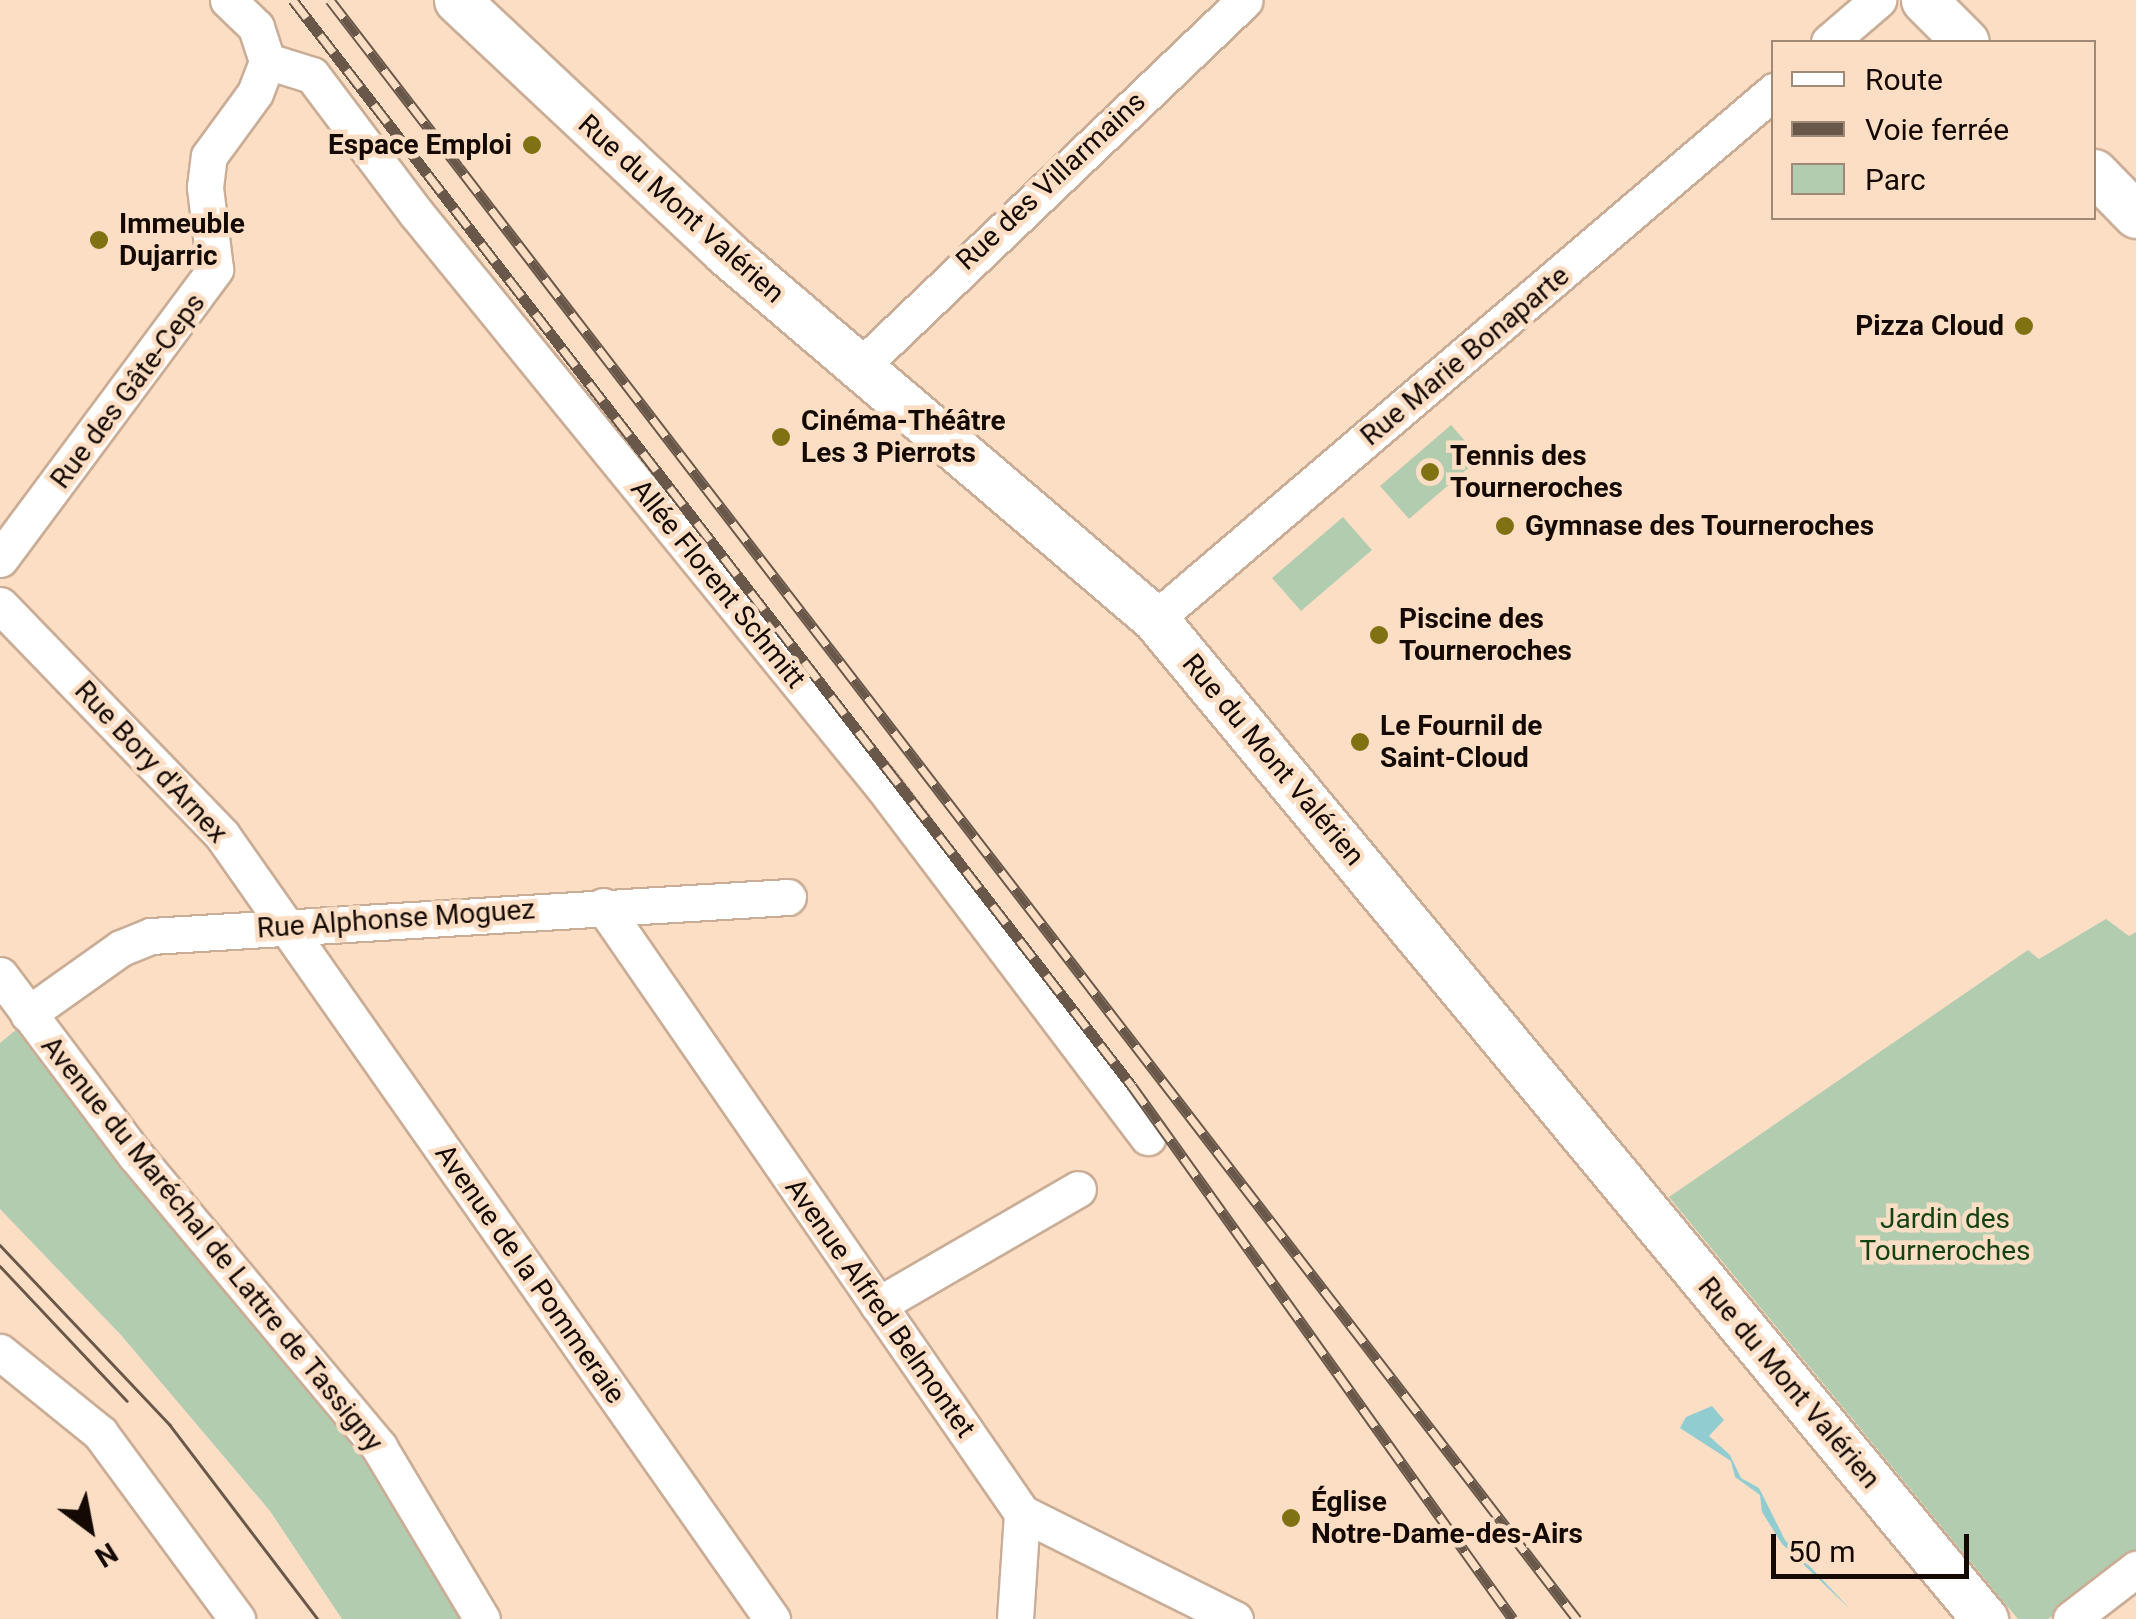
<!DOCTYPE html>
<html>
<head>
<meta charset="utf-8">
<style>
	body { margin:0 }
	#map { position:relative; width:2136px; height:1619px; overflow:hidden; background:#fcdec5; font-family:Roboto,sans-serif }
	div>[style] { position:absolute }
	.green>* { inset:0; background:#b2ccb0 }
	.water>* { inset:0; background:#91ccd1 }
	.roads { filter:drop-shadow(2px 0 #caad96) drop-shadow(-2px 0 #caad96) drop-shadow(0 2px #caad96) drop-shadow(0 -2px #caad96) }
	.minor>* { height:35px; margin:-17.5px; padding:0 17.5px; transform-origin:17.5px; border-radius:17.5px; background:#fff }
	.major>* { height:45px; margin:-22.5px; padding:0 22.5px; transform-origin:22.5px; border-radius:22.5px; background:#fff }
	.tram>* { height:2.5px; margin:-1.25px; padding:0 1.25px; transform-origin:1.25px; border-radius:1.25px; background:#69584a }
	.rail>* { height:11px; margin-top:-5.5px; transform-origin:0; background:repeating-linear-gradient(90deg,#fcdec5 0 22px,#69584a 0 44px); box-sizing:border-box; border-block:2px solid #69584a }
	.dots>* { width:28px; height:28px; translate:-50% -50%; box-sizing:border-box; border:5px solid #fcdec5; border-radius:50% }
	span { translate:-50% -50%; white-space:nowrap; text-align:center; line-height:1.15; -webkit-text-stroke:9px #fcdec5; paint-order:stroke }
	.poi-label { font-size:28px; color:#140a03; font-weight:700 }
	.right { translate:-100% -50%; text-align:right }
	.left { translate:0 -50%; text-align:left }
	.street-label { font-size:28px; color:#140a03 }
	.park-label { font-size:28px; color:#134213 }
	.legend { position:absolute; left:1771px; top:40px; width:325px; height:180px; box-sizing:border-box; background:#fcdec5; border:2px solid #9f8977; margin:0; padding:12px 18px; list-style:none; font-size:30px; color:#140a03 }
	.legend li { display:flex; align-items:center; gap:20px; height:50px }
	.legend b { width:50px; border:2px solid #9f8977 }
	.north { position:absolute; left:40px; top:1479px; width:100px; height:100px; -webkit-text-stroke:8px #fcdec5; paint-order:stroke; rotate:148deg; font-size:28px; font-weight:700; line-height:40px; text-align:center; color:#140a03 }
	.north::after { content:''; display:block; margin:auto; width:35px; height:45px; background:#140a03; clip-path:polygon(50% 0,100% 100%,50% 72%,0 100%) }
	.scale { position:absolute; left:1771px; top:1534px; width:198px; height:45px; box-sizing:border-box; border:5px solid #140a03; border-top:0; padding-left:12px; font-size:30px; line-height:35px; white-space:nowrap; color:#140a03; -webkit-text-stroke:8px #fcdec5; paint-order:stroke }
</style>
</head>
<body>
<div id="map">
	<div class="green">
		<div style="clip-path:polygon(1451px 425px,1480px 458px,1409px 519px,1380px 486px)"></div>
		<div style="clip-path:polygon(1343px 517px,1372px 550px,1301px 611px,1272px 578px)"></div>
		<div style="clip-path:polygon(2106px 919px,2129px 936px,2136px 932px,2136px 1554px,2048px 1619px,2018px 1619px,1669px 1197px,2028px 950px,2039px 959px)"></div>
		<div style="clip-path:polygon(17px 1029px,333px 1407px,460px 1619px,342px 1619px,270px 1511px,121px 1335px,0 1209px,0 1043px)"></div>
	</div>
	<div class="water">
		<div style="clip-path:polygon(1712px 1406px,1724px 1420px,1709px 1436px,1730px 1455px,1741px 1478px,1759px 1488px,1785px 1540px,1851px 1610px,1782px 1544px,1762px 1512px,1760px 1495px,1735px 1477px,1731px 1461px,1680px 1428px,1686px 1417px)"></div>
	</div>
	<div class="roads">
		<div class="minor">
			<div style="left:1829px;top:42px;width:65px;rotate:-40.6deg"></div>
			<div style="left:267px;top:61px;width:47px;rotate:17.3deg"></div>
			<div style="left:312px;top:75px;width:173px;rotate:53deg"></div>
			<div style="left:416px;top:213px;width:740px;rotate:50.87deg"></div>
			<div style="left:883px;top:787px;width:439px;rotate:52.9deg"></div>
			<div style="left:861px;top:366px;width:530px;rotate:-43.63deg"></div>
			<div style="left:0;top:559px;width:361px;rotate:-53.4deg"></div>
			<div style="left:215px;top:269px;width:83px;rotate:-97deg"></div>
			<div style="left:205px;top:187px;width:31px;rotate:-83deg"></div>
			<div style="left:209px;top:156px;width:78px;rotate:-53.9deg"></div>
			<div style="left:255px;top:93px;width:34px;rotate:-69deg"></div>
			<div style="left:267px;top:61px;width:36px;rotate:-108deg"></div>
			<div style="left:256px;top:27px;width:39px;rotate:-136deg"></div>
			<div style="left:0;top:605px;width:320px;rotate:46deg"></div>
			<div style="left:222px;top:835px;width:958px;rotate:54.95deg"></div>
			<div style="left:1155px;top:619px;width:814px;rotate:-40.46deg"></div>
			<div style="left:603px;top:906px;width:738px;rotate:55.38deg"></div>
			<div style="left:1022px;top:1513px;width:238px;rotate:26.5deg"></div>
			<div style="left:0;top:975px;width:226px;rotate:53.1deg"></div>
			<div style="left:136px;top:1156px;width:379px;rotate:50.1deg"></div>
			<div style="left:379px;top:1447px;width:200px;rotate:59.1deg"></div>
			<div style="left:28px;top:1014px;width:114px;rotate:-35.4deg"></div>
			<div style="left:121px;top:948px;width:32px;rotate:-22deg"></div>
			<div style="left:151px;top:936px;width:638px;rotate:-3.5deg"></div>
			<div style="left:878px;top:1305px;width:231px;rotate:-30.1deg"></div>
			<div style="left:0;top:1352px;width:129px;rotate:39deg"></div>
			<div style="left:100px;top:1433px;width:231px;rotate:53.6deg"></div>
			<div style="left:1015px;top:1619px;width:106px;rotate:-86.2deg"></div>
			<div style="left:2071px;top:1619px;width:82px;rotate:-37.6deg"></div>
		</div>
		<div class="major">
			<div style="left:457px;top:0;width:368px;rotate:43.2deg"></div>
			<div style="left:725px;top:252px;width:565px;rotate:40.48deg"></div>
			<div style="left:1155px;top:619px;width:1300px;rotate:50.31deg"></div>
			<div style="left:1924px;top:0;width:59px;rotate:45deg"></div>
			<div style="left:2094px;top:172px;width:60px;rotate:45.7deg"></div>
		</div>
	</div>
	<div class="tram">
		<div style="left:0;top:1245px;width:248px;rotate:46.6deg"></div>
		<div style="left:170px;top:1425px;width:244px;rotate:52.7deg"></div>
		<div style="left:0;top:1266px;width:185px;rotate:46.7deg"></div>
	</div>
	<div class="rail">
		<div style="left:293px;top:0;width:1372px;rotate:52.31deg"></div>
		<div style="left:1132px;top:1086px;width:655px;rotate:54.44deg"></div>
		<div style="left:330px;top:0;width:2044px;rotate:52.4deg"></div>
	</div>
	<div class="dots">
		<div style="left:532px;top:145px;background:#807112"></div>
		<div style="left:99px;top:240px;background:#807112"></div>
		<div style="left:2024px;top:326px;background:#807112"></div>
		<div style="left:781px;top:437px;background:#807112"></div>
		<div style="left:1430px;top:472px;background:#807112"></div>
		<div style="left:1505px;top:526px;background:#807112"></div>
		<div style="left:1379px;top:635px;background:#807112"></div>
		<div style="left:1360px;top:742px;background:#807112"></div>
		<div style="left:1291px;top:1518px;background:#807112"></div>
	</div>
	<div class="poi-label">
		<span class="right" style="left:512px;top:145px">Espace Emploi</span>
		<span class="left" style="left:119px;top:240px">Immeuble<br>Dujarric</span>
		<span class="right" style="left:2004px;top:326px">Pizza Cloud</span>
		<span class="left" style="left:801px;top:437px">Cinéma-Théâtre<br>Les 3 Pierrots</span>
		<span class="left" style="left:1450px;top:472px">Tennis des<br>Tourneroches</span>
		<span class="left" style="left:1525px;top:526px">Gymnase des Tourneroches</span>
		<span class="left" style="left:1399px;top:635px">Piscine des<br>Tourneroches</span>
		<span class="left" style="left:1380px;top:742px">Le Fournil de<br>Saint-Cloud</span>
		<span class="left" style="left:1311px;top:1518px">Église<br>Notre-Dame-des-Airs</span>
	</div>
	<div class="street-label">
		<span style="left:1051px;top:181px;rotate:-43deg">Rue des Villarmains</span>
		<span style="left:681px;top:209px;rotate:42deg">Rue du Mont Valérien</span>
		<span style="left:1465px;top:356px;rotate:-40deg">Rue Marie Bonaparte</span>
		<span style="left:128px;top:391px;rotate:-53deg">Rue des Gâte-Ceps</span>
		<span style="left:718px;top:584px;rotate:51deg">Allée Florent Schmitt</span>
		<span style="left:1273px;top:760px;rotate:50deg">Rue du Mont Valérien</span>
		<span style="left:151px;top:762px;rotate:47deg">Rue Bory d'Arnex</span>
		<span style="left:396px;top:919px;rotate:-4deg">Rue Alphonse Moguez</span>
		<span style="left:212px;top:1244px;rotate:51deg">Avenue du Maréchal de Lattre de Tassigny</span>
		<span style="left:530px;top:1274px;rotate:55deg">Avenue de la Pommeraie</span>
		<span style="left:880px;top:1308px;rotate:55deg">Avenue Alfred Belmontet</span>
		<span style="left:1789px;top:1383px;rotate:50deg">Rue du Mont Valérien</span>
	</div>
	<div class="park-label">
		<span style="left:1945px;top:1235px">Jardin des<br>Tourneroches</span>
	</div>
	<ul class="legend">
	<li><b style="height:12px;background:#fff"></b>Route</li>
	<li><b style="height:12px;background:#69584a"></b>Voie ferrée</li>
	<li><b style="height:28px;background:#b2ccb0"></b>Parc</li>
	</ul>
	<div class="north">N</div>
	<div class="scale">50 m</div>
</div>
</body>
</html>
